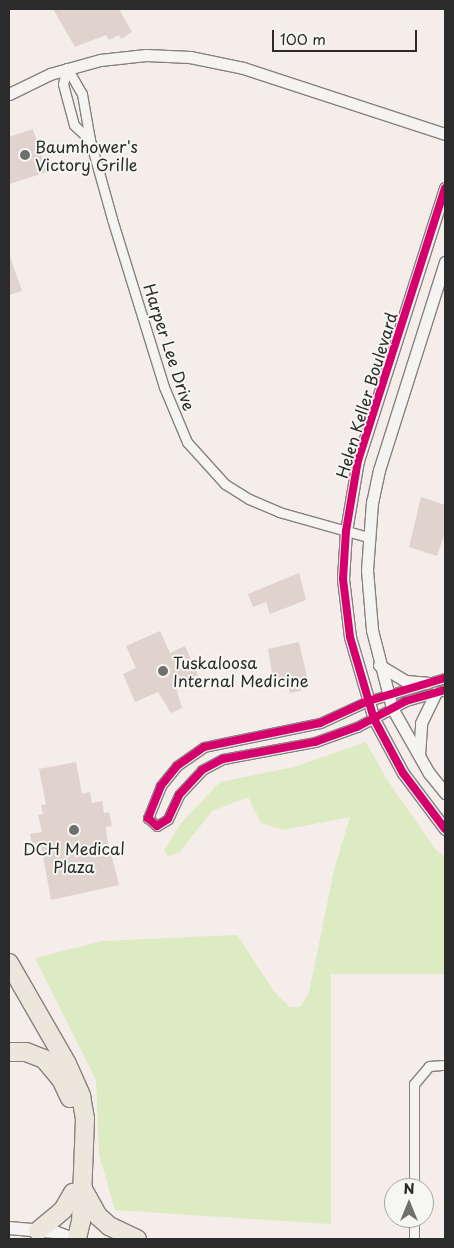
<!DOCTYPE html>
<html>
<head>
<meta charset="utf-8">
<style>
	body { margin:0 }
	#map { position:relative; width:454px; height:1248px; overflow:hidden; background:#f4ede9; font-family:"Playpen Sans",sans-serif }
	div>[style] { position:absolute }
	.green>* { inset:0; background:#dcebc2 }
	.building>* { inset:0; background:#e0d3ce }
	.roads { filter:drop-shadow(1px 0 #858280) drop-shadow(-1px 0 #858280) drop-shadow(0 1px #858280) drop-shadow(0 -1px #858280) }
	.minor>* { height:9px; margin:-4.5px; padding:0 4.5px; transform-origin:4.5px; border-radius:4.5px; background:#f5f4f2 }
	.tertiary>* { height:11px; margin:-5.5px; padding:0 5.5px; transform-origin:5.5px; border-radius:5.5px; background:#f5f4f2 }
	.secondary>* { height:12px; margin:-6px; padding:0 6px; transform-origin:6px; border-radius:6px; background:#f5f4f2 }
	.motorway>* { height:18px; margin:-9px; padding:0 9px; transform-origin:9px; border-radius:9px; background:#ece7dd }
	.cycleway>* { height:8px; margin:-4px; padding:0 4px; transform-origin:4px; border-radius:4px; background:#d6006c }
	.dots>* { width:14px; height:14px; translate:-50% -50%; box-sizing:border-box; border:2px solid #f6f6f2; border-radius:50% }
	span { translate:-50% -50%; white-space:nowrap; text-align:center; line-height:1.15; -webkit-text-stroke:4px #f6f6f2; paint-order:stroke }
	.poi-label { font-size:16px; color:#2b2b2b }
	.left { translate:0 -50%; text-align:left }
	.street-label { font-size:16px; color:#2b2b2b }
	.frame { position:absolute; inset:0; border:10px solid #2b2b2b; pointer-events:none }
	.north { position:absolute; left:384px; top:1178px; width:50px; height:50px; box-sizing:border-box; background:#f6f6f2; border:1px solid #a5a5a2; border-radius:50%; rotate:0deg; font-size:14px; font-weight:700; line-height:20px; text-align:center; color:#2b2b2b }
	.north::after { content:''; display:block; margin:auto; width:18px; height:22px; background:#716f6e; clip-path:polygon(50% 0,100% 100%,50% 72%,0 100%) }
	.scale { position:absolute; left:272px; top:30px; width:145px; height:22px; box-sizing:border-box; border:2px solid #2b2b2b; border-top:0; padding-left:6px; font-size:15px; line-height:18px; white-space:nowrap; color:#2b2b2b; -webkit-text-stroke:4px #f6f6f2; paint-order:stroke }
</style>
</head>
<body>
<div id="map">
	<div class="green">
		<div style="clip-path:polygon(366px 742px,386px 778px,436px 850px,445px 857px,445px 974px,331px 974px,331px 1224px,115px 1210px,99px 1154px,96px 1080px,35px 958px,103px 941px,237px 935px,276px 994px,290px 1007px,300px 1007px,309px 993px,334px 870px,350px 817px,283px 830px,261px 823px,248px 797px,212px 811px,179px 853px,168px 856px,164px 850px,181px 823px,220px 782px,294px 767px)"></div>
	</div>
	<div class="building">
		<div style="clip-path:polygon(53px 9px,119px 9px,132px 32px,121px 39px,119px 35px,109px 40px,106px 35px,75px 47px)"></div>
		<div style="clip-path:polygon(33px 129px,47px 172px,9px 184px,9px 137px)"></div>
		<div style="clip-path:polygon(9px 254px,22px 291px,9px 295px)"></div>
		<div style="clip-path:polygon(421px 497px,445px 505px,445px 532px,437px 556px,409px 547px)"></div>
		<div style="clip-path:polygon(299px 573px,306px 600px,270px 614px,266px 602px,253px 607px,248px 594px)"></div>
		<div style="clip-path:polygon(160px 631px,170px 653px,185px 646px,198px 675px,175px 685px,182px 708px,171px 713px,158px 692px,135px 702px,123px 674px,136px 668px,126px 646px)"></div>
		<div style="clip-path:polygon(299px 642px,307px 677px,298px 679px,301px 691px,290px 693px,287px 681px,277px 684px,273px 679px,268px 649px)"></div>
		<div style="clip-path:polygon(76px 762px,82px 794px,90px 792px,92px 803px,102px 801px,104px 813px,109px 812px,112px 826px,106px 827px,107px 838px,119px 885px,51px 900px,41px 845px,33px 847px,30px 834px,42px 832px,38px 815px,43px 814px,41px 805px,46px 804px,39px 769px)"></div>
	</div>
	<div class="roads">
		<div class="minor">
			<div style="left:67px;top:68px;width:30px;rotate:60deg"></div>
			<div style="left:82px;top:94px;width:47px;rotate:80.1deg"></div>
			<div style="left:90px;top:140px;width:82px;rotate:74.4deg"></div>
			<div style="left:112px;top:219px;width:176px;rotate:72.8deg"></div>
			<div style="left:164px;top:387px;width:60px;rotate:67.3deg"></div>
			<div style="left:187px;top:442px;width:57px;rotate:47.9deg"></div>
			<div style="left:225px;top:484px;width:28px;rotate:32deg"></div>
			<div style="left:249px;top:499px;width:33px;rotate:23deg"></div>
			<div style="left:279px;top:512px;width:92px;rotate:15.7deg"></div>
			<div style="left:67px;top:68px;width:16px;rotate:104deg"></div>
			<div style="left:63px;top:84px;width:42px;rotate:75deg"></div>
			<div style="left:74px;top:125px;width:22px;rotate:43deg"></div>
			<div style="left:445px;top:678px;width:80px;rotate:163.4deg"></div>
			<div style="left:368px;top:701px;width:53px;rotate:155.4deg"></div>
			<div style="left:320px;top:723px;width:118px;rotate:168.3deg"></div>
			<div style="left:204px;top:747px;width:33px;rotate:145deg"></div>
			<div style="left:177px;top:766px;width:26px;rotate:129deg"></div>
			<div style="left:161px;top:786px;width:35px;rotate:112deg"></div>
			<div style="left:148px;top:818px;width:12px;rotate:42deg"></div>
			<div style="left:157px;top:826px;width:13px;rotate:-32deg"></div>
			<div style="left:168px;top:819px;width:26px;rotate:-65deg"></div>
			<div style="left:179px;top:795px;width:34px;rotate:-47deg"></div>
			<div style="left:202px;top:770px;width:24px;rotate:-28deg"></div>
			<div style="left:223px;top:759px;width:94px;rotate:-10.5deg"></div>
			<div style="left:315px;top:742px;width:45px;rotate:-19.7deg"></div>
			<div style="left:357px;top:727px;width:55px;rotate:-28deg"></div>
			<div style="left:406px;top:701px;width:41px;rotate:-15.8deg"></div>
			<div style="left:414px;top:1188px;width:104px;rotate:-90deg"></div>
			<div style="left:414px;top:1084px;width:23px;rotate:-50deg"></div>
			<div style="left:429px;top:1066px;width:16px;rotate:-4deg"></div>
			<div style="left:414px;top:1218px;width:21px;rotate:90deg"></div>
		</div>
		<div class="tertiary">
			<div style="left:9px;top:94px;width:46px;rotate:-26deg"></div>
			<div style="left:50px;top:74px;width:52px;rotate:-15.6deg"></div>
			<div style="left:100px;top:60px;width:46px;rotate:-6.2deg"></div>
			<div style="left:146px;top:55px;width:44px;rotate:2.6deg"></div>
			<div style="left:190px;top:57px;width:54px;rotate:11.7deg"></div>
			<div style="left:243px;top:68px;width:213px;rotate:18.1deg"></div>
			<div style="left:445px;top:188px;width:286px;rotate:107.7deg"></div>
			<div style="left:358px;top:460px;width:72px;rotate:99.6deg"></div>
			<div style="left:346px;top:531px;width:48px;rotate:93.6deg"></div>
			<div style="left:343px;top:579px;width:58px;rotate:83.1deg"></div>
			<div style="left:350px;top:637px;width:85px;rotate:73.7deg"></div>
			<div style="left:374px;top:719px;width:61px;rotate:61.8deg"></div>
			<div style="left:403px;top:773px;width:70px;rotate:53.1deg"></div>
			<div style="left:445px;top:262px;width:218px;rotate:107.6deg"></div>
			<div style="left:379px;top:470px;width:33px;rotate:102deg"></div>
			<div style="left:372px;top:502px;width:68px;rotate:94.2deg"></div>
			<div style="left:367px;top:570px;width:60px;rotate:85.2deg"></div>
			<div style="left:372px;top:630px;width:81px;rotate:75.6deg"></div>
			<div style="left:392px;top:708px;width:75px;rotate:60.4deg"></div>
			<div style="left:429px;top:773px;width:26px;rotate:51deg"></div>
			<div style="left:379px;top:665px;width:31px;rotate:31deg"></div>
			<div style="left:406px;top:681px;width:21px;rotate:5deg"></div>
			<div style="left:419px;top:755px;width:32px;rotate:-86deg"></div>
			<div style="left:421px;top:723px;width:34px;rotate:-64deg"></div>
		</div>
		<div class="secondary">
			<div style="left:9px;top:1228px;width:46px;rotate:5deg"></div>
			<div style="left:55px;top:1232px;width:19px;rotate:21deg"></div>
		</div>
		<div class="motorway">
			<div style="left:9px;top:963px;width:116px;rotate:60.1deg"></div>
			<div style="left:67px;top:1064px;width:35px;rotate:66deg"></div>
			<div style="left:81px;top:1096px;width:23px;rotate:80deg"></div>
			<div style="left:85px;top:1119px;width:102px;rotate:92.2deg"></div>
			<div style="left:81px;top:1221px;width:18px;rotate:103deg"></div>
			<div style="left:9px;top:1052px;width:17px"></div>
			<div style="left:26px;top:1052px;width:19px;rotate:21deg"></div>
			<div style="left:44px;top:1059px;width:26px;rotate:50deg"></div>
			<div style="left:61px;top:1079px;width:21px;rotate:65deg"></div>
			<div style="left:83px;top:1189px;width:31px;rotate:61deg"></div>
			<div style="left:98px;top:1216px;width:15px;rotate:42deg"></div>
			<div style="left:109px;top:1226px;width:31px;rotate:25deg"></div>
			<div style="left:38px;top:1231px;width:33px;rotate:-40deg"></div>
			<div style="left:63px;top:1210px;width:20px;rotate:-60deg"></div>
		</div>
	</div>
	<div class="cycleway">
		<div style="left:445px;top:188px;width:286px;rotate:107.7deg"></div>
		<div style="left:358px;top:460px;width:72px;rotate:99.6deg"></div>
		<div style="left:346px;top:531px;width:48px;rotate:93.6deg"></div>
		<div style="left:343px;top:579px;width:58px;rotate:83.1deg"></div>
		<div style="left:350px;top:637px;width:85px;rotate:73.7deg"></div>
		<div style="left:374px;top:719px;width:61px;rotate:61.8deg"></div>
		<div style="left:403px;top:773px;width:70px;rotate:53.1deg"></div>
		<div style="left:445px;top:678px;width:80px;rotate:163.4deg"></div>
		<div style="left:368px;top:701px;width:53px;rotate:155.4deg"></div>
		<div style="left:320px;top:723px;width:118px;rotate:168.3deg"></div>
		<div style="left:204px;top:747px;width:33px;rotate:145deg"></div>
		<div style="left:177px;top:766px;width:26px;rotate:129deg"></div>
		<div style="left:161px;top:786px;width:35px;rotate:112deg"></div>
		<div style="left:148px;top:818px;width:12px;rotate:42deg"></div>
		<div style="left:157px;top:826px;width:13px;rotate:-32deg"></div>
		<div style="left:168px;top:819px;width:26px;rotate:-65deg"></div>
		<div style="left:179px;top:795px;width:34px;rotate:-47deg"></div>
		<div style="left:202px;top:770px;width:24px;rotate:-28deg"></div>
		<div style="left:223px;top:759px;width:94px;rotate:-10.5deg"></div>
		<div style="left:315px;top:742px;width:45px;rotate:-19.7deg"></div>
		<div style="left:357px;top:727px;width:55px;rotate:-28deg"></div>
		<div style="left:406px;top:701px;width:41px;rotate:-15.8deg"></div>
	</div>
	<div class="dots">
		<div style="left:25px;top:155px;background:#716f6e"></div>
		<div style="left:163px;top:671px;background:#716f6e"></div>
		<div style="left:74px;top:830px;background:#716f6e"></div>
	</div>
	<div class="poi-label">
		<span class="left" style="left:35px;top:155px">Baumhower's<br>Victory Grille</span>
		<span class="left" style="left:173px;top:671px">Tuskaloosa<br>Internal Medicine</span>
		<span style="left:74px;top:857px">DCH Medical<br>Plaza</span>
	</div>
	<div class="street-label">
		<span style="left:170px;top:347px;rotate:72deg">Harper Lee Drive</span>
		<span style="left:366px;top:395px;rotate:-73deg">Helen Keller Boulevard</span>
	</div>
	<div class="frame"></div>
	<div class="north">N</div>
	<div class="scale">100 m</div>
</div>
</body>
</html>
